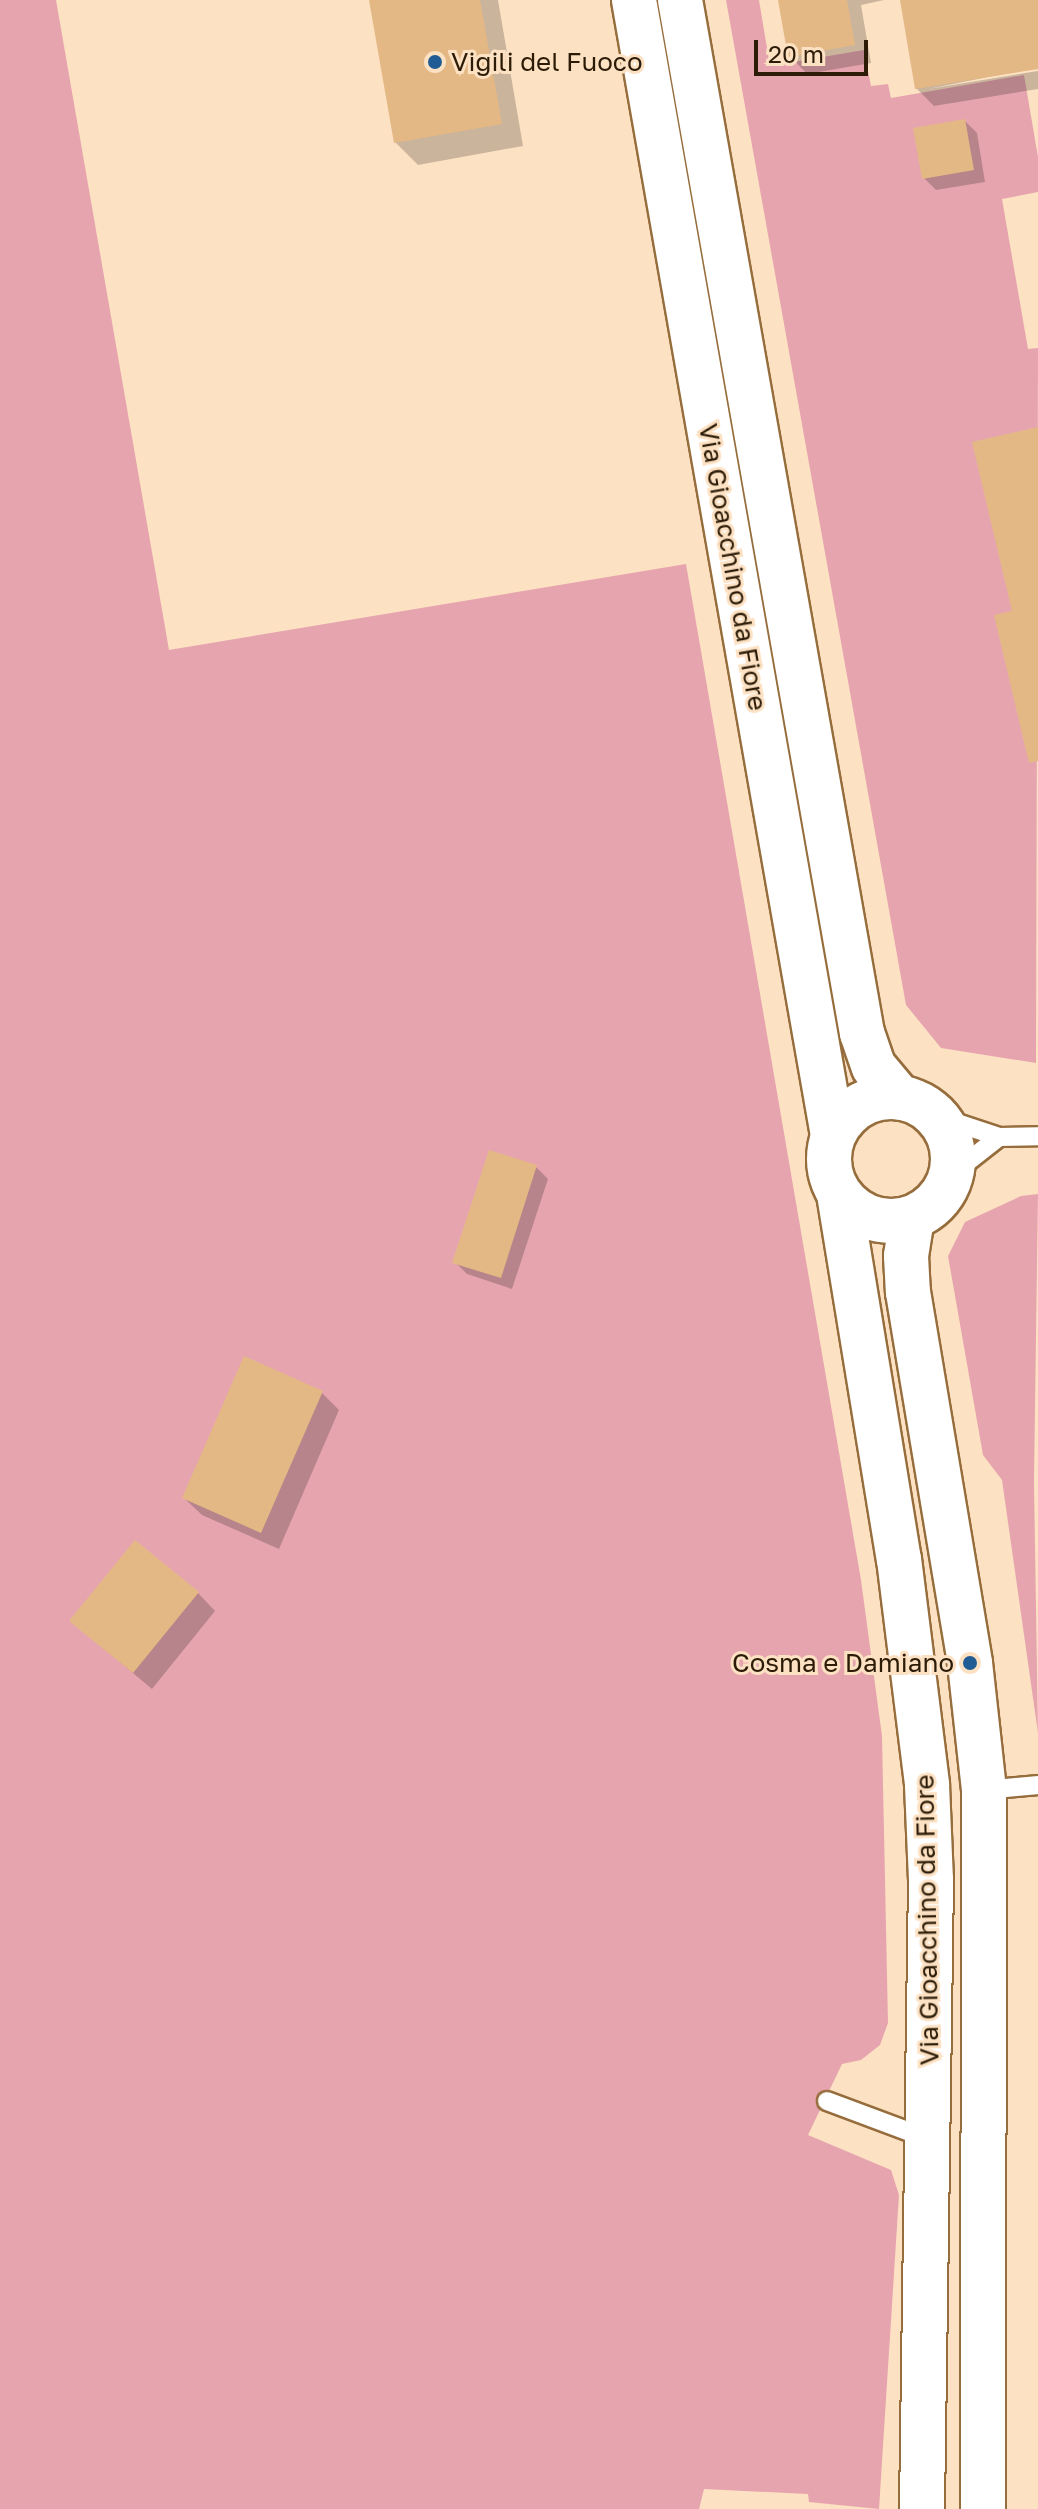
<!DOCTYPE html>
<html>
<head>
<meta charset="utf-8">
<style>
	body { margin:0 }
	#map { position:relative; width:1038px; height:2509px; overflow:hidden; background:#fde1c3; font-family:"Golos Text",sans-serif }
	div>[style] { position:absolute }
	.green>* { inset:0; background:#e6a5ae }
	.shadow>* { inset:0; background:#0003 }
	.building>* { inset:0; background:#e4b885 }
	.roads { filter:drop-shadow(2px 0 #966d3c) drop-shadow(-2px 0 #966d3c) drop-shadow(0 2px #966d3c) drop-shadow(0 -2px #966d3c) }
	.lane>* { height:18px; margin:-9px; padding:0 9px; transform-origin:9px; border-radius:9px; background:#fff }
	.secondary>* { height:44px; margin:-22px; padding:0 22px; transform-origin:22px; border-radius:22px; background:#fff }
	.secondary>.ring { margin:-22px; padding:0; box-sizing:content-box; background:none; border:44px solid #fff; border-radius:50% }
	.dots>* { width:22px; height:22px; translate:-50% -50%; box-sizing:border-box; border:4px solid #fde1c3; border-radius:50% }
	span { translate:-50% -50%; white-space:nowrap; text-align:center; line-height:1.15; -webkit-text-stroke:6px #fde1c3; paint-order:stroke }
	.poi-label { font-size:26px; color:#2c1c07 }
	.left { translate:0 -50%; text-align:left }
	.right { translate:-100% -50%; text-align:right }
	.street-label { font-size:26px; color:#2c1c07 }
	.scale { position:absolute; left:754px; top:40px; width:114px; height:36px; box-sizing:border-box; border:4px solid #2c1c07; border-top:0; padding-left:10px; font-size:24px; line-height:28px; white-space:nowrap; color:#2c1c07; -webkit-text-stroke:6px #fde1c3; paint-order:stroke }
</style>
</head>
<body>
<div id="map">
	<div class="green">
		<div style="clip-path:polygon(0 0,56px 0,169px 650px,686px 564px,861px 1580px,882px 1736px,888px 2023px,880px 2045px,861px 2060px,842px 2064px,808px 2135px,891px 2170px,899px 2195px,879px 2509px,809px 2502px,808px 2494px,704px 2489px,699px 2509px,0 2509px)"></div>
		<div style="clip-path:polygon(726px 0,759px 0,770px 66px,864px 50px,871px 86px,888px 84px,891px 98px,1024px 75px,1038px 157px,1038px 192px,1002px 199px,1028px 349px,1038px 348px,1036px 1063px,941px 1048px,906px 1005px)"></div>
		<div style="clip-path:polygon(1038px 1194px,1034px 1482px,1038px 1733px,1002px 1480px,983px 1455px,948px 1256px,965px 1222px,1021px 1196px)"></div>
	</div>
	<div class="shadow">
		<div style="clip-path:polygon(371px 0,498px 0,523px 146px,418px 165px,395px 142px)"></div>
		<div style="clip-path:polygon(780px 0,884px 0,861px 5px,871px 63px,807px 74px,790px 56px)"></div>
		<div style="clip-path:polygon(902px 0,1038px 0,1038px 67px,928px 89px,1038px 71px,1038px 89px,934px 106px,916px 88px)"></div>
		<div style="clip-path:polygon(965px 121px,977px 133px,985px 182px,936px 190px,924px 178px)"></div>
		<div style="clip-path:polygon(536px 1167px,548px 1179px,512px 1289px,467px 1274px,455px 1262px)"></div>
		<div style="clip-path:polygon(322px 1393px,339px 1410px,279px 1549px,202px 1515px,184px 1498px)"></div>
		<div style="clip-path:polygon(198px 1593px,215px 1611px,152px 1689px,71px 1621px)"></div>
	</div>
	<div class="building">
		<div style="clip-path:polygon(369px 0,480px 0,502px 124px,394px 143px)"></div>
		<div style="clip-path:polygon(778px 0,847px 0,855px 45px,788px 57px)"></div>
		<div style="clip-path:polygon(900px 0,1038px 0,1038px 69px,915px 89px)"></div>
		<div style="clip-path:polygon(965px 119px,974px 170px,922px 179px,913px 128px)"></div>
		<div style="clip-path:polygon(1038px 427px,1038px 761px,1029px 763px,994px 615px,1012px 611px,972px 442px)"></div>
		<div style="clip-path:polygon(489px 1150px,537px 1165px,501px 1278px,452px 1263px)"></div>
		<div style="clip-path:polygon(244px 1356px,323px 1391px,261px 1533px,182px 1498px)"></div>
		<div style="clip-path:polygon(135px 1540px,199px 1592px,133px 1673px,69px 1621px)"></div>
	</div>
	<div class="roads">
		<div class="lane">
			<div style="left:936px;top:1116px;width:66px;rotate:18.4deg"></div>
			<div style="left:999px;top:1137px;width:39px;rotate:-1deg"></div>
			<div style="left:952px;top:1174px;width:60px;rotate:-38.2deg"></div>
			<div style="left:984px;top:1790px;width:54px;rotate:-5.3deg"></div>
			<div style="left:827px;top:2101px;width:106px;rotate:20.5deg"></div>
		</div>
		<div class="secondary">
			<div style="left:634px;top:0;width:1152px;rotate:80.06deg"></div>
			<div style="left:680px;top:0;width:1049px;rotate:80.01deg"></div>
			<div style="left:862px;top:1033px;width:36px;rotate:71deg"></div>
			<div style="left:874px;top:1067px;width:40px;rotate:50deg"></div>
			<div class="ring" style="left:829px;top:1097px;width:80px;height:80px"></div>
			<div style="left:839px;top:1194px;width:370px;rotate:80.7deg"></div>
			<div style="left:899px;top:1559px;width:228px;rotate:82.9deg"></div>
			<div style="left:927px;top:1785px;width:94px;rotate:87.6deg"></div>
			<div style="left:931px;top:1879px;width:630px;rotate:90.82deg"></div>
			<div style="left:912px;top:1218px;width:38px;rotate:99deg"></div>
			<div style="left:906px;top:1256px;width:36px;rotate:87deg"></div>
			<div style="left:908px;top:1292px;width:376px;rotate:80.5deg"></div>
			<div style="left:970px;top:1663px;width:128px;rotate:83.7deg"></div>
			<div style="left:984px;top:1790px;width:719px;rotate:90.08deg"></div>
		</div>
	</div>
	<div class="dots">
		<div style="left:435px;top:62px;background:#215d94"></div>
		<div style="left:970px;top:1663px;background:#215d94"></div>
	</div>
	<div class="poi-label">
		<span class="left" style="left:451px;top:62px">Vigili del Fuoco</span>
		<span class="right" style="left:954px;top:1663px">Cosma e Damiano</span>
	</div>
	<div class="street-label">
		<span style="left:733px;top:567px;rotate:80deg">Via Gioacchino da Fiore</span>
		<span style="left:927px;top:1920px;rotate:-91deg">Via Gioacchino da Fiore</span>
	</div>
	<div class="scale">20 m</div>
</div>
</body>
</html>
